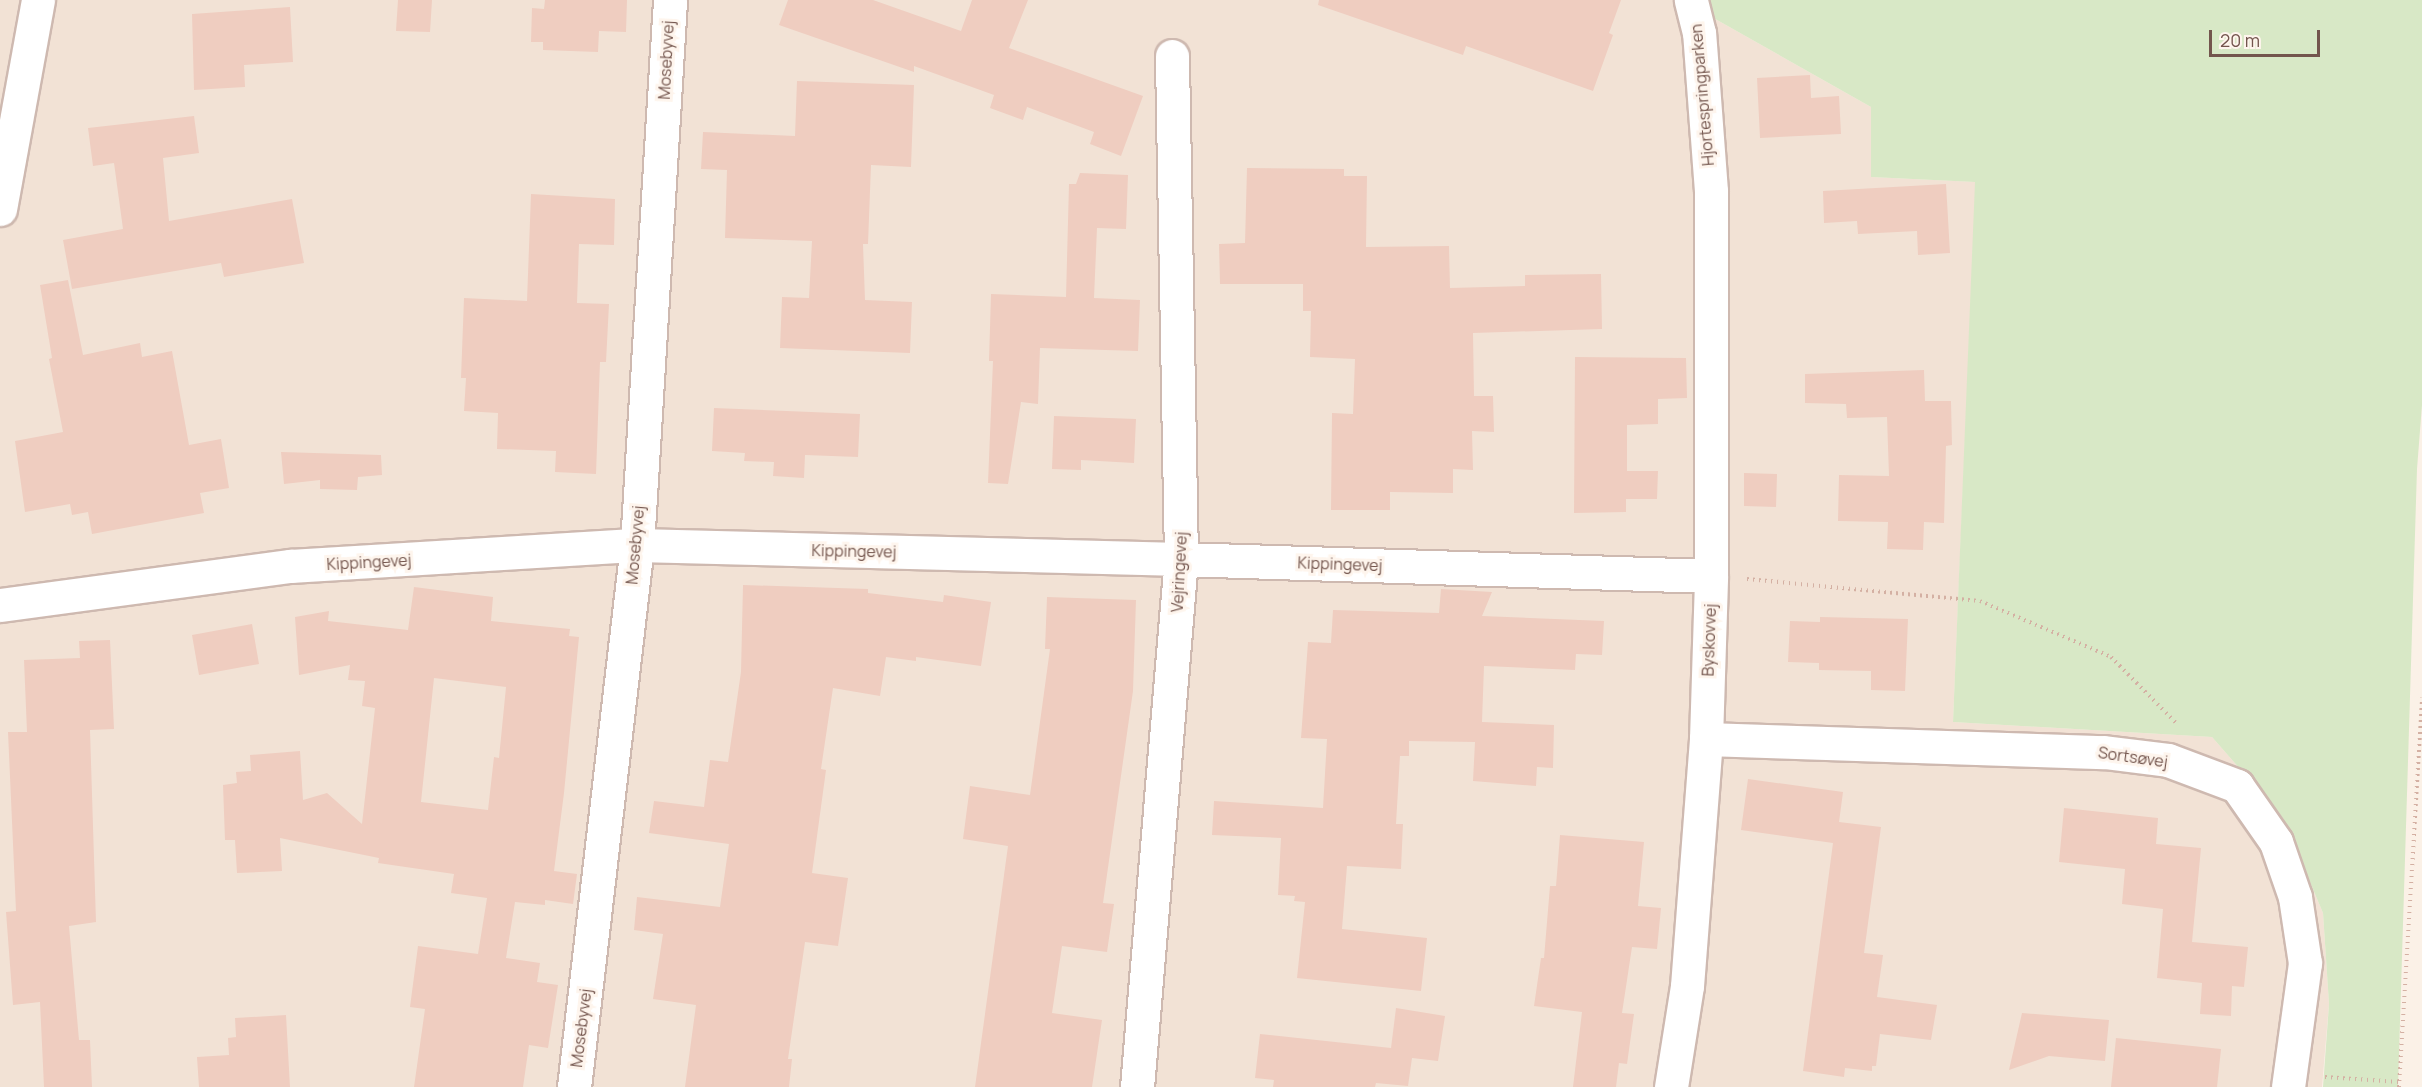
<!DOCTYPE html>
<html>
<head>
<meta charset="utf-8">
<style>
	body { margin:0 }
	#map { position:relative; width:2422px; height:1087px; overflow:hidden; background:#fbf1e7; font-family:Manrope,sans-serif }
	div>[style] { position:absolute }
	.residential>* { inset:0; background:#f2e2d5 }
	.green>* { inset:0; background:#d8e8c6 }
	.building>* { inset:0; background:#efcdc0 }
	.path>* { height:4px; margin-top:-2px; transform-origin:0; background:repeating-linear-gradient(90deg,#d4b0a3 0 1.5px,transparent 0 6px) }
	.roads { filter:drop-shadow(2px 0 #ceb9b0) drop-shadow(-2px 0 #ceb9b0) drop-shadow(0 2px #ceb9b0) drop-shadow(0 -2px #ceb9b0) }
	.street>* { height:33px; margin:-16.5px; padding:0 16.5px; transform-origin:16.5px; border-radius:16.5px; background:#fff }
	span { translate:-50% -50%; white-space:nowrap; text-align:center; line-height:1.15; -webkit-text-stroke:6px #fef5ed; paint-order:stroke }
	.street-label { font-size:16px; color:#73554d }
	.scale { position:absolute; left:2209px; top:30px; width:111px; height:27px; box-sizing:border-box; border:3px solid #73554d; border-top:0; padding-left:8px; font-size:18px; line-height:21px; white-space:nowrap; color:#73554d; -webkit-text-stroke:4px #fef5ed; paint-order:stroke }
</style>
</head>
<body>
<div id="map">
	<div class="residential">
		<div style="clip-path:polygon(0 0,1691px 0,1694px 7px,1871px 107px,1871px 177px,1976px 182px,1953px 722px,2212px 737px,2283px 818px,2323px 913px,2329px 1004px,2322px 1087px,0 1087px)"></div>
	</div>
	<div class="green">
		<div style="clip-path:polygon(1694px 0,2422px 0,2422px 405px,2417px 469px,2398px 1087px,2323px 1087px,2329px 1004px,2323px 913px,2283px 818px,2212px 737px,1953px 722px,1975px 182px,1871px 177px,1871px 107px,1694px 7px)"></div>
	</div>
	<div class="building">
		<div style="clip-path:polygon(398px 0,432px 0,430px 32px,396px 31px)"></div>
		<div style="clip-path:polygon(545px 0,627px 0,626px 32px,599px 31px,598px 52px,543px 50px,543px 42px,531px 42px,532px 8px,544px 9px)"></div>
		<div style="clip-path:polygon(788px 0,873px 0,961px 31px,972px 0,1028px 0,1009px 48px,1143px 96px,1121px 156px,1090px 144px,1094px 132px,1027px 107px,1023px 120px,990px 108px,994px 95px,914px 66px,914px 72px,779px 25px)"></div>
		<div style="clip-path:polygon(1319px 0,1621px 0,1609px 33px,1613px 35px,1593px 91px,1466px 46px,1463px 55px,1318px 5px)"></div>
		<div style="clip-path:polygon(290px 7px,293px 62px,244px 65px,245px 87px,194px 90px,192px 14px)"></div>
		<div style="clip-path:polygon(1810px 75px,1811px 98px,1839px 96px,1841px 134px,1760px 138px,1757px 78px)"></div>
		<div style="clip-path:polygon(797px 81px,914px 85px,911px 167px,871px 165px,868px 244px,863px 244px,865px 300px,912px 302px,910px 353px,780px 348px,782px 297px,809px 298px,812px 241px,725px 238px,727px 170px,701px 169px,703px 132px,795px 136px)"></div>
		<div style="clip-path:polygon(194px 116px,199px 153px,163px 158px,169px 221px,292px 199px,304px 263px,224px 277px,221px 263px,72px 289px,63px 240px,123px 229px,114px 163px,93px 166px,88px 128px)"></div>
		<div style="clip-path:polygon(1247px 168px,1344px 169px,1344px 176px,1367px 176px,1366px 247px,1449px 246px,1450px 288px,1525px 286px,1525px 275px,1601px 274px,1602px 329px,1473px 333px,1474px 396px,1493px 396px,1494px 432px,1472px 431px,1473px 470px,1453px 469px,1453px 493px,1390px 492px,1390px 510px,1331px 510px,1332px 413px,1353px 414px,1355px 359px,1310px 357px,1311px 311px,1303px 311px,1303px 284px,1220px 284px,1219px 244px,1245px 243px)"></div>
		<div style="clip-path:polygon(1080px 173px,1128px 175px,1126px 229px,1097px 228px,1094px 298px,1140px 300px,1138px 351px,1040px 348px,1038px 404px,1021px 402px,1008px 484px,988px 483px,993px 361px,989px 361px,991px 294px,1066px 297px,1069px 184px,1076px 184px)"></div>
		<div style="clip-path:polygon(1946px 184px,1950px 253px,1918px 255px,1917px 231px,1858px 234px,1857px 221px,1824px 223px,1823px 191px)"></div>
		<div style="clip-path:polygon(531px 194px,615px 199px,614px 245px,579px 244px,577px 303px,609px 304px,606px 362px,600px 362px,596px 474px,555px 472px,556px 451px,497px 449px,498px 413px,464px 411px,466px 378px,461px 378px,464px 298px,527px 301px)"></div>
		<div style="clip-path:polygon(68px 280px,83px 355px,140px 343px,142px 357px,172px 351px,189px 445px,221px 439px,229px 488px,200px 493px,204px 513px,92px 534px,88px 512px,72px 515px,70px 504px,25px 512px,15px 441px,63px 432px,49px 359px,52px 358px,40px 285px)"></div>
		<div style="clip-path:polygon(1575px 357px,1686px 358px,1687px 398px,1658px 399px,1658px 424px,1627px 425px,1627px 471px,1658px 471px,1657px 499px,1626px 499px,1626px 512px,1574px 513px)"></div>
		<div style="clip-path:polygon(1924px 370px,1925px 401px,1951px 401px,1952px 445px,1946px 446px,1944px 523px,1924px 522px,1923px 550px,1887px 549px,1888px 522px,1838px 521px,1839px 475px,1889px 476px,1887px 417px,1847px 418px,1846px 404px,1805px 403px,1805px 374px)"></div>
		<div style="clip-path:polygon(714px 408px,860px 414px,858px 457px,805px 455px,804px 478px,773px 476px,774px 462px,744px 461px,745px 453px,712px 451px)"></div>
		<div style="clip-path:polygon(1054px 416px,1136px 419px,1134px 463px,1081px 460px,1081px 470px,1052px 469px)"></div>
		<div style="clip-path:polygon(281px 452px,381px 455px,382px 475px,358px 477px,357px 490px,320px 489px,320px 480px,284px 484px)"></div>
		<div style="clip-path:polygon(1744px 473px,1777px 474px,1776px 507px,1744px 506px)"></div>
		<div style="clip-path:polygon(743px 585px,868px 589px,868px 593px,943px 602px,944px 595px,991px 602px,981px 666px,916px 657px,916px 661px,886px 657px,880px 696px,833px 688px,821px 769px,826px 770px,812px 873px,848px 878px,838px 946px,805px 942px,788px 1059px,792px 1059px,789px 1087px,685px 1087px,696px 1005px,653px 999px,663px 934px,634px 930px,637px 897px,720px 907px,729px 844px,649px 833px,654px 801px,704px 807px,710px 760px,728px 762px,741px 672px)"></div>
		<div style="clip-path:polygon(evenodd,414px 587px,493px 597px,491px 621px,570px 629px,569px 636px,579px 637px,564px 793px,554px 871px,577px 874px,573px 904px,545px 900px,545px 905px,515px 902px,506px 958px,540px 963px,537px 982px,558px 985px,548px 1048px,529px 1045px,523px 1087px,414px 1087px,425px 1009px,410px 1007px,418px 946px,478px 954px,487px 898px,451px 893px,454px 874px,378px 863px,379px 858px,280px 838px,282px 871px,237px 873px,235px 840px,225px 840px,223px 785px,237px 783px,236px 772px,251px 771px,250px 755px,300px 751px,303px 800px,327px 793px,362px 824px,375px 708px,362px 706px,365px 681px,348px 680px,350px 665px,299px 675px,295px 617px,329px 611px,328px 621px,408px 630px,414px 587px,434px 678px,506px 687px,499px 758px,494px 757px,488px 810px,421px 802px,434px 678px)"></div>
		<div style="clip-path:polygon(1441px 589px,1492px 592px,1482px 616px,1604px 621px,1602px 655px,1576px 654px,1575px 670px,1484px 666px,1482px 722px,1554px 725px,1553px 768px,1537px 767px,1536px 786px,1473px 781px,1475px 742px,1409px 741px,1409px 756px,1400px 756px,1396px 824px,1403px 824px,1401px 869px,1347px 866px,1342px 929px,1427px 938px,1421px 991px,1297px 978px,1305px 902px,1294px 901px,1295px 896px,1278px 895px,1281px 838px,1212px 835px,1214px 801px,1323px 808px,1327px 739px,1301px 738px,1308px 642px,1331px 643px,1333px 610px,1439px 613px)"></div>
		<div style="clip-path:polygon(1047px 597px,1136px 600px,1133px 691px,1103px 903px,1114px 904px,1107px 952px,1062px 946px,1052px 1013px,1102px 1020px,1092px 1087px,975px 1087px,1008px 846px,963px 839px,970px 786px,1030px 795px,1050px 649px,1045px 649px)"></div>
		<div style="clip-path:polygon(1820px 617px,1908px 619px,1905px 691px,1871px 690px,1871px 671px,1819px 670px,1819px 663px,1788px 662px,1790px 621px,1820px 622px)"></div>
		<div style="clip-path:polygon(252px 624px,259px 664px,199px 675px,192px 635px)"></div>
		<div style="clip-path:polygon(110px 640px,114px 729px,90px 730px,96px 922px,69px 926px,79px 1040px,90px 1040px,92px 1087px,44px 1087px,40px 1002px,13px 1005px,6px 912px,16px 911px,8px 732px,27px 732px,24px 660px,80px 658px,79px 641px)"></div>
		<div style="clip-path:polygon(1748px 779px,1843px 792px,1839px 822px,1881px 827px,1864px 953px,1883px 955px,1877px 997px,1937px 1005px,1931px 1040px,1880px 1034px,1876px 1066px,1872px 1066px,1872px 1071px,1845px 1068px,1844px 1077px,1803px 1071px,1833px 843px,1741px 830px)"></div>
		<div style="clip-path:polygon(2064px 808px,2158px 818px,2156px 844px,2201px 848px,2192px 942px,2248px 947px,2244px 987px,2232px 986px,2231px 1016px,2200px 1014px,2202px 983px,2157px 978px,2163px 909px,2122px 904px,2125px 869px,2059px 862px)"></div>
		<div style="clip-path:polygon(1560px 835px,1644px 842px,1638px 906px,1661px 908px,1657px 949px,1632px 947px,1622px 1013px,1634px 1014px,1627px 1064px,1619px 1063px,1616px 1087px,1573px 1087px,1582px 1012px,1534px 1006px,1541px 958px,1544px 958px,1550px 886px,1556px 886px)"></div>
		<div style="clip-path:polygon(1396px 1008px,1445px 1016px,1438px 1061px,1412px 1058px,1408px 1086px,1376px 1083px,1375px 1087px,1273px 1087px,1274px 1080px,1255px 1078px,1260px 1034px,1391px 1048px)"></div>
		<div style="clip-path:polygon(2022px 1013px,2109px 1020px,2105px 1061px,2049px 1056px,2009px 1070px)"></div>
		<div style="clip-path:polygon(286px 1015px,290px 1087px,199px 1087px,197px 1057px,229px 1055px,228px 1038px,236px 1037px,235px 1018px)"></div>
		<div style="clip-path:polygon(2116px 1038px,2221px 1049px,2217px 1087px,2111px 1087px)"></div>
	</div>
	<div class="path">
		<div style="left:1747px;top:579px;width:234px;rotate:5.4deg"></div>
		<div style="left:1980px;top:601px;width:142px;rotate:23.1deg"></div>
		<div style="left:2111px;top:657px;width:95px;rotate:45.4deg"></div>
		<div style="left:2325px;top:1077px;width:74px;rotate:3.9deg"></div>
		<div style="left:2399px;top:1087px;width:390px;rotate:-86.6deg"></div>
	</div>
	<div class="roads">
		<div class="street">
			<div style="left:0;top:209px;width:212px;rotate:-79.7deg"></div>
			<div style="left:0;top:605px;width:293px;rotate:-7.7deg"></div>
			<div style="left:290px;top:566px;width:348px;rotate:-3.5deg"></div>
			<div style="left:637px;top:545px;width:544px;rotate:1.47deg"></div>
			<div style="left:1181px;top:559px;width:530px;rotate:1.84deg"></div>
			<div style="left:1706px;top:739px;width:398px;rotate:1.9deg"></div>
			<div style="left:2104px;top:752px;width:64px;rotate:7.1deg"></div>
			<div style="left:2168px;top:760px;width:74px;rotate:20.6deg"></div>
			<div style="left:2237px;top:786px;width:68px;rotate:55.1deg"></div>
			<div style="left:2276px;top:842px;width:58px;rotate:70.9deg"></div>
			<div style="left:2295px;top:897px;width:67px;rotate:81.4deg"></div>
			<div style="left:2305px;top:963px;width:125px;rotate:97.8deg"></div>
			<div style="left:574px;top:1087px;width:546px;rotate:-83.37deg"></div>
			<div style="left:637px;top:545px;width:546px;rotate:-86.53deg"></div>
			<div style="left:1137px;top:1087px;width:530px;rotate:-85.24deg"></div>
			<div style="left:1181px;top:559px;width:503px;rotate:-91.03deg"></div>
			<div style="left:1671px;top:1087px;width:102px;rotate:-81deg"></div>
			<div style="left:1687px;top:986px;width:248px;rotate:-85.6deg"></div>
			<div style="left:1706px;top:739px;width:163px;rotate:-88.2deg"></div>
			<div style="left:1711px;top:576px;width:385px;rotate:-90deg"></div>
			<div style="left:1711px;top:191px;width:158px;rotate:-94.3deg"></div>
			<div style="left:1699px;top:33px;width:34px;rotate:-104deg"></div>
		</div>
	</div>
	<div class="street-label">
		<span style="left:666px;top:60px;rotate:-87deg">Mosebyvej</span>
		<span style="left:1702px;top:95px;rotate:-95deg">Hjortespringparken</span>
		<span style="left:635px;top:545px;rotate:-85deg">Mosebyvej</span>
		<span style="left:854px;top:551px;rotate:1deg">Kippingevej</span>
		<span style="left:369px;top:562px;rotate:-3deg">Kippingevej</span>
		<span style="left:1340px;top:564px;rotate:2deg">Kippingevej</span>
		<span style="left:1179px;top:572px;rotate:-87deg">Vejringevej</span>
		<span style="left:1709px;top:640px;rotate:-88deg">Byskovvej</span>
		<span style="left:2133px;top:757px;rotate:8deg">Sortsøvej</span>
		<span style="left:581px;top:1028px;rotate:-83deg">Mosebyvej</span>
	</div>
	<div class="scale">20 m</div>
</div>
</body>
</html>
